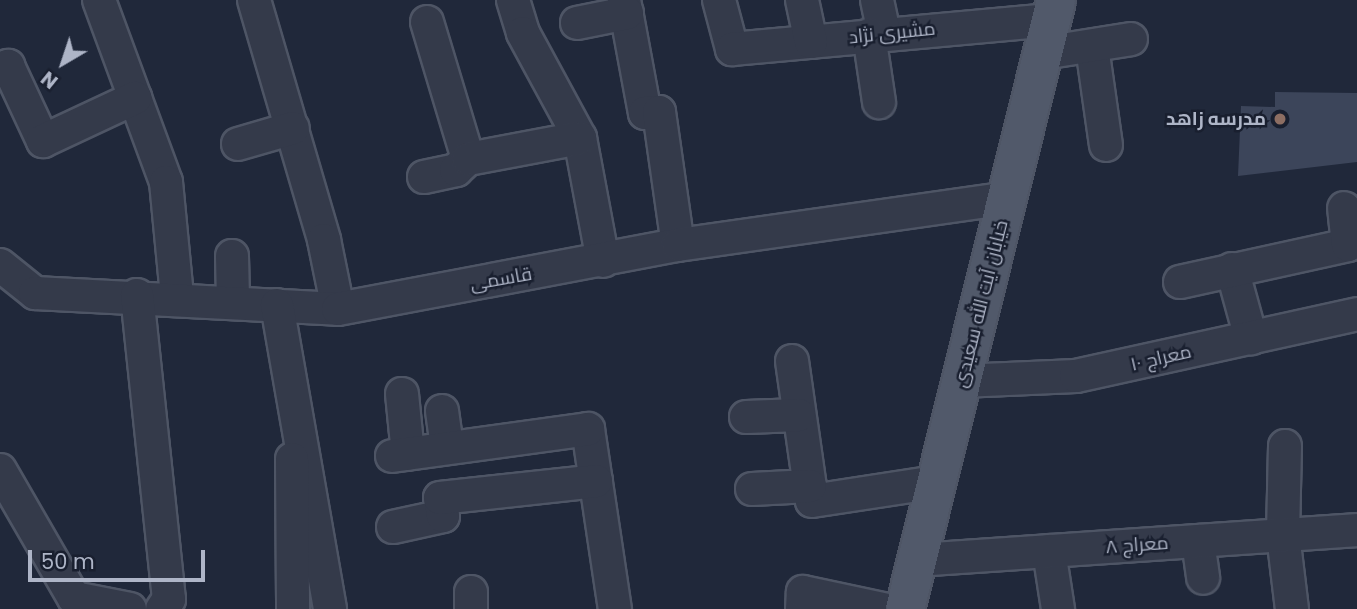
<!DOCTYPE html>
<html>
<head>
<meta charset="utf-8">
<style>
	body { margin:0 }
	#map { position:relative; width:1357px; height:609px; overflow:hidden; background:#20283a; font-family:Poppins,Cairo,sans-serif }
	div>[style] { position:absolute }
	.building>* { inset:0; background:#3c455a }
	.roads { filter:drop-shadow(2px 0 #4e5565) drop-shadow(-2px 0 #4e5565) drop-shadow(0 2px #4e5565) drop-shadow(0 -2px #4e5565) }
	.minor>* { height:32px; margin:-16px; padding:0 16px; transform-origin:16px; border-radius:16px; background:#343a4a }
	.major>* { height:38px; margin:-19px; padding:0 19px; transform-origin:19px; border-radius:19px; background:#51596a }
	.dots>* { width:19px; height:19px; translate:-50% -50%; box-sizing:border-box; border:4px solid #191f2f; border-radius:50% }
	span { translate:-50% -50%; white-space:nowrap; text-align:center; line-height:1.15; -webkit-text-stroke:5px #191f2f; paint-order:stroke }
	.street-label { font-size:19px; color:#aeb5c7 }
	.poi-label { font-size:19px; color:#aeb5c7; font-weight:700 }
	.right { translate:-100% -50%; text-align:right }
	.north { position:absolute; left:28px; top:28px; width:70px; height:70px; -webkit-text-stroke:5px #191f2f; paint-order:stroke; rotate:219deg; font-size:19px; font-weight:700; line-height:28px; text-align:center; color:#aeb5c7 }
	.north::after { content:''; display:block; margin:auto; width:24px; height:32px; background:#aeb5c7; clip-path:polygon(50% 0,100% 100%,50% 72%,0 100%) }
	.scale { position:absolute; left:28px; top:550px; width:177px; height:32px; box-sizing:border-box; border:4px solid #aeb5c7; border-top:0; padding-left:9px; font-size:21px; line-height:24px; white-space:nowrap; color:#aeb5c7; -webkit-text-stroke:5px #191f2f; paint-order:stroke }
</style>
</head>
<body>
<div id="map">
	<div class="building">
		<div style="clip-path:polygon(1275px 92px,1357px 93px,1357px 162px,1238px 176px,1241px 106px,1275px 107px)"></div>
	</div>
	<div class="roads">
		<div class="minor">
			<div style="left:99px;top:0;width:194px;rotate:69.8deg"></div>
			<div style="left:166px;top:182px;width:116px;rotate:84.5deg"></div>
			<div style="left:254px;top:0;width:250px;rotate:73.7deg"></div>
			<div style="left:324px;top:240px;width:70px;rotate:78.5deg"></div>
			<div style="left:513px;top:0;width:34px;rotate:73deg"></div>
			<div style="left:523px;top:33px;width:119px;rotate:61.5deg"></div>
			<div style="left:580px;top:138px;width:125px;rotate:79.4deg"></div>
			<div style="left:624px;top:0;width:115px;rotate:79.5deg"></div>
			<div style="left:645px;top:113px;width:14px;rotate:-4deg"></div>
			<div style="left:659px;top:112px;width:134px;rotate:81.9deg"></div>
			<div style="left:719px;top:0;width:51px;rotate:75.1deg"></div>
			<div style="left:732px;top:49px;width:320px;rotate:-5.2deg"></div>
			<div style="left:802px;top:0;width:43px;rotate:77.9deg"></div>
			<div style="left:877px;top:0;width:33px;rotate:78deg"></div>
			<div style="left:427px;top:22px;width:143px;rotate:73.3deg"></div>
			<div style="left:577px;top:23px;width:51px;rotate:-11.3deg"></div>
			<div style="left:869px;top:35px;width:68px;rotate:81.5deg"></div>
			<div style="left:1092px;top:47px;width:99px;rotate:81.9deg"></div>
			<div style="left:1043px;top:53px;width:89px;rotate:-9deg"></div>
			<div style="left:0;top:69px;width:9px;rotate:-21deg"></div>
			<div style="left:8px;top:66px;width:83px;rotate:65deg"></div>
			<div style="left:43px;top:141px;width:102px;rotate:-25.1deg"></div>
			<div style="left:238px;top:144px;width:57px;rotate:-16.2deg"></div>
			<div style="left:424px;top:177px;width:33px;rotate:-12deg"></div>
			<div style="left:456px;top:170px;width:16px;rotate:-43deg"></div>
			<div style="left:468px;top:159px;width:114px;rotate:-10.6deg"></div>
			<div style="left:232px;top:256px;width:45px;rotate:88.7deg"></div>
			<div style="left:0;top:265px;width:45px;rotate:38.7deg"></div>
			<div style="left:35px;top:293px;width:303px;rotate:3deg"></div>
			<div style="left:338px;top:309px;width:346px;rotate:-10.7deg"></div>
			<div style="left:678px;top:245px;width:332px;rotate:-8.1deg"></div>
			<div style="left:1232px;top:269px;width:72px;rotate:74.6deg"></div>
			<div style="left:1180px;top:282px;width:172px;rotate:-12.4deg"></div>
			<div style="left:1348px;top:245px;width:37px;rotate:-96deg"></div>
			<div style="left:137px;top:295px;width:306px;rotate:84deg"></div>
			<div style="left:169px;top:599px;width:12px;rotate:125deg"></div>
			<div style="left:277px;top:305px;width:309px;rotate:80.1deg"></div>
			<div style="left:792px;top:361px;width:141px;rotate:81.9deg"></div>
			<div style="left:812px;top:501px;width:125px;rotate:-8.7deg"></div>
			<div style="left:961px;top:381px;width:115px;rotate:-2.5deg"></div>
			<div style="left:1076px;top:376px;width:288px;rotate:-12.4deg"></div>
			<div style="left:402px;top:394px;width:60px;rotate:84.3deg"></div>
			<div style="left:442px;top:411px;width:37px;rotate:82deg"></div>
			<div style="left:746px;top:417px;width:53px;rotate:-2.2deg"></div>
			<div style="left:588px;top:429px;width:182px;rotate:81.5deg"></div>
			<div style="left:1285px;top:446px;width:89px;rotate:91.3deg"></div>
			<div style="left:1283px;top:535px;width:75px;rotate:83.1deg"></div>
			<div style="left:392px;top:456px;width:198px;rotate:-7.8deg"></div>
			<div style="left:292px;top:459px;width:150px;rotate:89.6deg"></div>
			<div style="left:0;top:470px;width:148px;rotate:60deg"></div>
			<div style="left:74px;top:598px;width:57px;rotate:11.1deg"></div>
			<div style="left:752px;top:489px;width:58px;rotate:-3deg"></div>
			<div style="left:393px;top:527px;width:51px;rotate:-12.4deg"></div>
			<div style="left:443px;top:516px;width:18px;rotate:-99deg"></div>
			<div style="left:440px;top:498px;width:157px;rotate:-6.2deg"></div>
			<div style="left:1198px;top:541px;width:37px;rotate:82deg"></div>
			<div style="left:1049px;top:551px;width:59px;rotate:81.2deg"></div>
			<div style="left:917px;top:560px;width:441px;rotate:-3.9deg"></div>
			<div style="left:471px;top:609px;width:17px;rotate:-90deg"></div>
			<div style="left:802px;top:609px;width:17px;rotate:-87deg"></div>
			<div style="left:803px;top:592px;width:82px;rotate:12deg"></div>
		</div>
		<div class="major">
			<div style="left:905px;top:609px;width:627px;rotate:-76.07deg"></div>
		</div>
	</div>
	<div class="dots">
		<div style="left:1280px;top:119px;background:#8d6e63"></div>
	</div>
	<div class="street-label">
		<span style="left:892px;top:33px;rotate:-6deg">مشیری نژاد</span>
		<span style="left:501px;top:279px;rotate:-10deg">قاسمی</span>
		<span style="left:981px;top:304px;rotate:-76deg">خیابان آیت الله سعیدی</span>
		<span style="left:1161px;top:358px;rotate:-13deg">معراج ۱۰</span>
		<span style="left:1137px;top:545px;rotate:-4deg">معراج ۸</span>
	</div>
	<div class="poi-label">
		<span class="right" style="left:1266px;top:119px">مدرسه زاهد</span>
	</div>
	<div class="north">N</div>
	<div class="scale">50 m</div>
</div>
</body>
</html>
